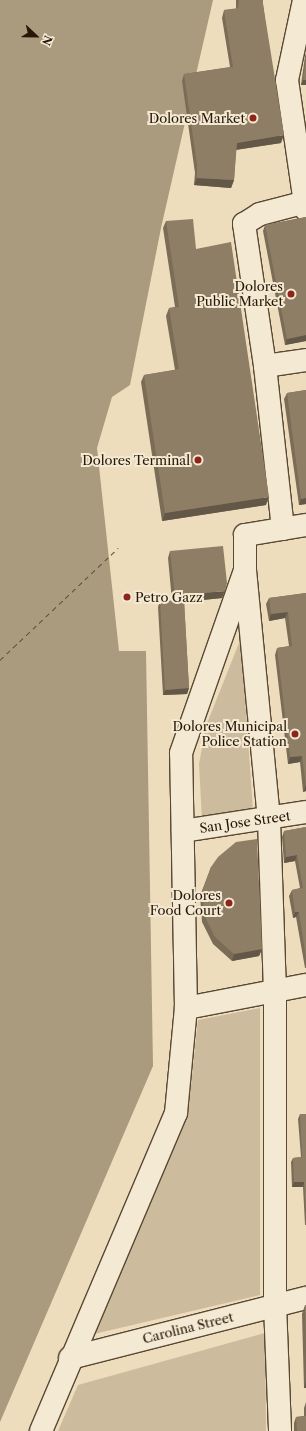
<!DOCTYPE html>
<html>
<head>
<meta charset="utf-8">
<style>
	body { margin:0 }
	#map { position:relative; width:306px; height:1431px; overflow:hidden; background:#eeddbc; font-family:"Libre Caslon Text",serif }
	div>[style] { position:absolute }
	.green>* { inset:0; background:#ccbb9d }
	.water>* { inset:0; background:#aa9a7e }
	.ferry>* { height:1px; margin-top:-0.5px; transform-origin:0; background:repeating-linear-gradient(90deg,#5b4b37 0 5px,transparent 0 9px) }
	.roads { filter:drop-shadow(1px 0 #584834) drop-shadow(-1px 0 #584834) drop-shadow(0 1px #584834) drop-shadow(0 -1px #584834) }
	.minor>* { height:22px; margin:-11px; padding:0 11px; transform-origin:11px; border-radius:11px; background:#f4e9d3 }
	.tertiary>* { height:22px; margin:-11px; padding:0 11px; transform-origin:11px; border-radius:11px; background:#f4e9d3 }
	.wall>* { inset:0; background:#7a6c57 }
	.shaded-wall>* { inset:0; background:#635847 }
	.building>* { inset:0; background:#8e7e65 }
	.dots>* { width:11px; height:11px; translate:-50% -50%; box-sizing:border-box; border:2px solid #f4e9d3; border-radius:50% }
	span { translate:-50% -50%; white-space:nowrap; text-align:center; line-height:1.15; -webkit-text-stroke:4px #f4e9d3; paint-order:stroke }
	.poi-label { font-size:13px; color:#261707 }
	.right { translate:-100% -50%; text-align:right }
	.left { translate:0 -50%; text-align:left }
	.street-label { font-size:13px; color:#261707 }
	.north { position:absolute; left:16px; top:16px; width:40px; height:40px; -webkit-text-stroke:3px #f4e9d3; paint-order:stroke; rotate:112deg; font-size:11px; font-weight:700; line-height:16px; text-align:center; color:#261707 }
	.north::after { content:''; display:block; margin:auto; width:14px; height:18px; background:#261707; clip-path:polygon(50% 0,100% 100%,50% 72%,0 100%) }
</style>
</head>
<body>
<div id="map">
	<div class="green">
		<div style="clip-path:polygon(241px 638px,253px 811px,202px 819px,199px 764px,206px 726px)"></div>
		<div style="clip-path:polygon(260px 1008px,260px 1295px,94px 1334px,188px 1112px,198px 1020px)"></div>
		<div style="clip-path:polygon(265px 1333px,266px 1431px,58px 1431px,78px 1385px)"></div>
	</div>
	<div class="water">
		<div style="clip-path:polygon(0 0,213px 0,161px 228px,130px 385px,112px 397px,97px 448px,119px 651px,146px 651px,153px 1066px,0 1422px)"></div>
	</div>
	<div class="ferry">
		<div style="left:0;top:660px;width:163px;rotate:-43.5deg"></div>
	</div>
	<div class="roads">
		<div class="minor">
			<div style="left:304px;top:0;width:82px;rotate:102deg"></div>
			<div style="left:287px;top:80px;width:131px;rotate:81.7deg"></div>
			<div style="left:265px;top:366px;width:41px;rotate:-8.3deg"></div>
			<div style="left:283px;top:529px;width:164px;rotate:-96.3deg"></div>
			<div style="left:265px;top:366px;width:144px;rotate:-98.4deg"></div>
			<div style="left:244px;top:224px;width:19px;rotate:-32deg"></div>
			<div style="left:260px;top:214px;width:48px;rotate:-14.6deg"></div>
			<div style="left:245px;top:570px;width:251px;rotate:84.5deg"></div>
			<div style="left:269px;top:820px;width:171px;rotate:88deg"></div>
			<div style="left:275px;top:991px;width:314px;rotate:90deg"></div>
			<div style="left:275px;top:1305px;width:126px;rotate:87.7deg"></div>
			<div style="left:183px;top:831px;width:124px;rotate:-8.8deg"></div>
			<div style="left:186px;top:1008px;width:122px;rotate:-10.9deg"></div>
			<div style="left:70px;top:1358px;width:244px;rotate:-14.3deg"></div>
		</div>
		<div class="tertiary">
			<div style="left:41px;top:1431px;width:345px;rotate:-67deg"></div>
			<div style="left:176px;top:1113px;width:105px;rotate:-84.6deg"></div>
			<div style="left:186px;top:1008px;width:255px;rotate:-91.1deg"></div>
			<div style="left:181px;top:753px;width:194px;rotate:-70.7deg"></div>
			<div style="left:245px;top:570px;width:35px;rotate:-90deg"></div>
			<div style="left:245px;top:535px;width:62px;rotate:-9.3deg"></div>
		</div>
	</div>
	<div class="wall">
		<div style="clip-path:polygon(236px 0,263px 0,263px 4px,281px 143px,236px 150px,234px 180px,231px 188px,194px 185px,195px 173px,182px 81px,184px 74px,230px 67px,222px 18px,224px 10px,236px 9px)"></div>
		<div style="clip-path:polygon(306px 53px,306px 85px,301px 85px,305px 56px)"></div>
		<div style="clip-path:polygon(306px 217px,306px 341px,285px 345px,263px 231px,265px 225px)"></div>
		<div style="clip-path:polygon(166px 221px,196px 249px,266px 505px,162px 521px,141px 382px,144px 375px,175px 370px,166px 316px,169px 308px,175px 307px,163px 228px)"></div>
		<div style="clip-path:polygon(306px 390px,306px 504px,299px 505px,284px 399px,287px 393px)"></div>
		<div style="clip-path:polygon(170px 551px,222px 598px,184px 602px,189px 688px,187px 694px,163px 695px,158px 607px,160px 601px,172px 601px,168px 558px)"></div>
		<div style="clip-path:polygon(306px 593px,306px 791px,303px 792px,300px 762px,288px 764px,275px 655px,277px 648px,289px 646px,285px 618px,269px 621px,266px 604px,269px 598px)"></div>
		<div style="clip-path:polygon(306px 827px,306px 968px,305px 968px,296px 917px,293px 918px,289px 896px,292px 890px,300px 888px,295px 861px,284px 863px,282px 837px,284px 831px)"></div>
		<div style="clip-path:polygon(211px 867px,262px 949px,259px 956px,232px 961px,213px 944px,202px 922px,200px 896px)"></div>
		<div style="clip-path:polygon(300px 1114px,306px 1114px,306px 1225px,305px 1225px,303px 1187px,292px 1187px,291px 1162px,293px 1158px,301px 1157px,298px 1119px)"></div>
		<div style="clip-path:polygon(305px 1305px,306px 1305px,306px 1388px,304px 1388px,302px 1314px)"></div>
		<div style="clip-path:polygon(306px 1402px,306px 1431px,294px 1431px,294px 1423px,296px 1417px,304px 1416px,304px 1408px)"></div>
	</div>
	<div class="shaded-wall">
		<div style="clip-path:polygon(303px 80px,306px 80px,306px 85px,301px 85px)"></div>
		<div style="clip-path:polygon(284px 135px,281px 143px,234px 150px,237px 143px)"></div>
		<div style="clip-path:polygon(197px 178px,234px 180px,231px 188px,194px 185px)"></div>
		<div style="clip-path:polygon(306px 335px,306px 341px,285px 345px,287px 339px)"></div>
		<div style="clip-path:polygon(269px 497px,266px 505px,162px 521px,165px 513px)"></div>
		<div style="clip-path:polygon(306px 498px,306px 504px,299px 505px,301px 499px)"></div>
		<div style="clip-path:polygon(225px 591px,222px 598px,173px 603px,175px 596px)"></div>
		<div style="clip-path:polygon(288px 612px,285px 618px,269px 621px,271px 614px)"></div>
		<div style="clip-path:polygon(189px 688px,187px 694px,163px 695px,165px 690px)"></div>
		<div style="clip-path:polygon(302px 756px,300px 762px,288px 764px,290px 757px)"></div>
		<div style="clip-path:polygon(306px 785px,306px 791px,303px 792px)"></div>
		<div style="clip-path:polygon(297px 855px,295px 861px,284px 863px,286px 857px)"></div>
		<div style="clip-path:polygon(295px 912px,299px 912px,296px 917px,293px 918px)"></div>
		<div style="clip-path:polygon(262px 949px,259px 956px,232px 961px,234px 954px)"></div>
		<div style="clip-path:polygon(294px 1182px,304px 1182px,303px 1187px,292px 1187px)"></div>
		<div style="clip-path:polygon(306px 1381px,306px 1388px,304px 1388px)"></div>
	</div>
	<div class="building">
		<div style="clip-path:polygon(239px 0,263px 0,263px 4px,284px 135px,237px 143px,234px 180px,197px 178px,197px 165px,184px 74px,233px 67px,224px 10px,238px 8px)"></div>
		<div style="clip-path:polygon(306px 57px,306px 80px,303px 80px)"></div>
		<div style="clip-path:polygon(306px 217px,306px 335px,287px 339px,265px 225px)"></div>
		<div style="clip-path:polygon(193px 219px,196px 249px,231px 242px,269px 497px,165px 513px,144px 375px,179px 369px,169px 308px,179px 307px,166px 221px)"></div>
		<div style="clip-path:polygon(306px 390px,306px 498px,301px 499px,287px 393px)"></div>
		<div style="clip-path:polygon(223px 546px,227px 583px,225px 591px,175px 596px,170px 551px)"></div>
		<div style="clip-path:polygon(306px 593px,306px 785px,302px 756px,290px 757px,277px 648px,292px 646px,288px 612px,271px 614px,269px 598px)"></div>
		<div style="clip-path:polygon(184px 600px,189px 688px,165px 690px,160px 601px)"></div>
		<div style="clip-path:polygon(306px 827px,306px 958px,299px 912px,295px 912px,292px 890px,303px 888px,297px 855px,286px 857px,284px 831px)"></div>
		<div style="clip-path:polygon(257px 839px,262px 949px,234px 954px,215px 937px,204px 915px,203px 890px,211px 867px,218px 857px,236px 842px)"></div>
		<div style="clip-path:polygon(300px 1114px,306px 1114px,306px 1210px,304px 1182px,294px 1182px,293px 1158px,302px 1157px)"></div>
		<div style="clip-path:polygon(305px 1305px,306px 1305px,306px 1349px)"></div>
		<div style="clip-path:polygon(306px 1416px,306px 1431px,297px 1431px,296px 1417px)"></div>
	</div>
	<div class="dots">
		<div style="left:253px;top:118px;background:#8f2418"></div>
		<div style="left:291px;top:294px;background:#8f2418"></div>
		<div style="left:198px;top:460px;background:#8f2418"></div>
		<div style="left:127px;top:597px;background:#8f2418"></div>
		<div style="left:295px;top:734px;background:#8f2418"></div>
		<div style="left:229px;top:903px;background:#8f2418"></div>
	</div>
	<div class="poi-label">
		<span class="right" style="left:245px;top:118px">Dolores Market</span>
		<span class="right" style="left:283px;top:294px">Dolores<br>Public Market</span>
		<span class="right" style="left:190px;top:460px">Dolores Terminal</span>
		<span class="left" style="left:135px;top:597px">Petro Gazz</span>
		<span class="right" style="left:287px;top:734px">Dolores Municipal<br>Police Station</span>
		<span class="right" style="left:221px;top:903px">Dolores<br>Food Court</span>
	</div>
	<div class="street-label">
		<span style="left:245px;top:822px;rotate:-8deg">San Jose Street</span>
		<span style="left:188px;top:1328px;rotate:-14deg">Carolina Street</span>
	</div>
	<div class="north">N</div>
</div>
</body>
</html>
